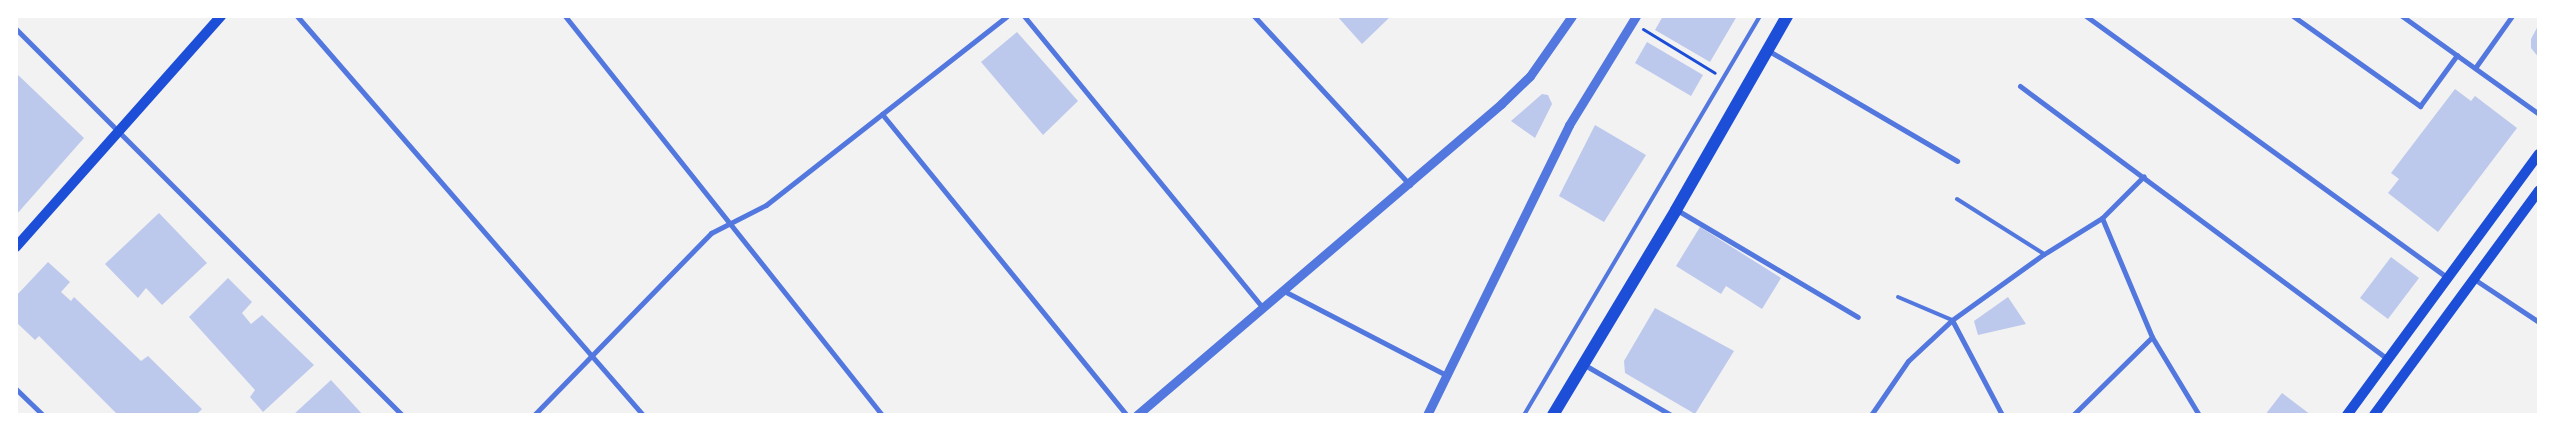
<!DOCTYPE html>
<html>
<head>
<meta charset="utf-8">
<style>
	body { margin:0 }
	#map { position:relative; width:2555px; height:431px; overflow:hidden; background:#f2f2f2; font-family:"Libre Baskerville",serif }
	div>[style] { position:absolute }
	.building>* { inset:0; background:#bdc9ec }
	.path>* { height:3px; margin:-1.5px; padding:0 1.5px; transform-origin:1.5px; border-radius:1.5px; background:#1d4ed8 }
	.service>* { height:4px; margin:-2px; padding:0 2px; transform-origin:2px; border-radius:2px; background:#5277de }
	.minor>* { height:5px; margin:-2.5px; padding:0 2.5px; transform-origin:2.5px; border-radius:2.5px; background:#5277de }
	.tertiary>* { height:9px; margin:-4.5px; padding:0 4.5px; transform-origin:4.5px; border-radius:4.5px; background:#5277de }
	.secondary>* { height:10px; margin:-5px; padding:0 5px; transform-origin:5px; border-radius:5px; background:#1d4ed8 }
	.primary>* { height:12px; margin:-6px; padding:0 6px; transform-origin:6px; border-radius:6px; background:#1d4ed8 }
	span { translate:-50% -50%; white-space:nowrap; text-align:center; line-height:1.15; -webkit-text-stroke:4px #fff; paint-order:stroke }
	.frame { position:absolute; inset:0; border:18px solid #fff; pointer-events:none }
</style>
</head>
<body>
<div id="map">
	<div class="building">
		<div style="clip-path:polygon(1337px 16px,1391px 16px,1362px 44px)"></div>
		<div style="clip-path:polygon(1663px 16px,1737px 16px,1710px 62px,1655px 30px)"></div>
		<div style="clip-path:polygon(2539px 24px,2539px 58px,2531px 48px,2531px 39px)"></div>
		<div style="clip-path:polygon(1017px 32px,1078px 101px,1043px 135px,981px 62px)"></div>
		<div style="clip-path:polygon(1647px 42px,1703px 75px,1691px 96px,1635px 63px)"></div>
		<div style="clip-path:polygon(16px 73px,84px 138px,16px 215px)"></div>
		<div style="clip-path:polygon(2455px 89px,2471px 101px,2475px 96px,2517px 128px,2438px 232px,2388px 193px,2399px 179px,2391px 173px)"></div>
		<div style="clip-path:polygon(1542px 94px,1548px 95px,1552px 104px,1535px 138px,1511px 121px)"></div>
		<div style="clip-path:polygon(1595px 125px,1646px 155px,1604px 222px,1559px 196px)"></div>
		<div style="clip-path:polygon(159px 213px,207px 263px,162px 305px,146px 288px,138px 298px,105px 264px)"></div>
		<div style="clip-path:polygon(1700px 227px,1781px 278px,1762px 309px,1726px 286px,1721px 294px,1676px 266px)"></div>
		<div style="clip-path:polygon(2391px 257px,2419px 278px,2388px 319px,2360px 298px)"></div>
		<div style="clip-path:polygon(48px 262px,70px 282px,61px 292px,71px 301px,74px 297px,141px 361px,148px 356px,202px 409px,196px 415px,118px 415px,39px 336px,35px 340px,16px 322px,16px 296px)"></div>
		<div style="clip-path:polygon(228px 278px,252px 302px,242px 313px,251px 324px,262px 315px,314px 365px,263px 412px,250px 397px,255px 390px,189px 317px)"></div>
		<div style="clip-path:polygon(2008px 297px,2026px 324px,1978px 335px,1974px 321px)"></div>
		<div style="clip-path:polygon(1655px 308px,1734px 351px,1695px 414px,1625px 373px,1624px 361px)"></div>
		<div style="clip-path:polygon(331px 380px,363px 415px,293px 415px)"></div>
		<div style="clip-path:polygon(2282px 393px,2311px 415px,2265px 415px)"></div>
	</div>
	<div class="path">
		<div style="left:1643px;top:29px;width:84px;rotate:31.4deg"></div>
	</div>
	<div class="service">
		<div style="left:1957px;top:199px;width:103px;rotate:32.3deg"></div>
		<div style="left:1898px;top:297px;width:59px;rotate:23.1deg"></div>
		<div style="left:1524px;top:415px;width:464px;rotate:-59.4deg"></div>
	</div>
	<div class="minor">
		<div style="left:297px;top:16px;width:528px;rotate:49.07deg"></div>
		<div style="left:565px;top:16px;width:510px;rotate:51.53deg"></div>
		<div style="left:1024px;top:16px;width:377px;rotate:50.7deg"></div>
		<div style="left:1254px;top:16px;width:230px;rotate:47.3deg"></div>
		<div style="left:2086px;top:16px;width:447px;rotate:35.9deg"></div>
		<div style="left:2293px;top:16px;width:156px;rotate:35.3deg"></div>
		<div style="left:2420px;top:106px;width:63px;rotate:-54deg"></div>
		<div style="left:2402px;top:16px;width:168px;rotate:35.6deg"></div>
		<div style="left:16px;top:29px;width:546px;rotate:45deg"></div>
		<div style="left:1769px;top:51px;width:218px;rotate:30.3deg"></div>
		<div style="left:2475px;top:68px;width:64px;rotate:-54.6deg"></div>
		<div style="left:2020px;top:86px;width:457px;rotate:36.6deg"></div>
		<div style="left:882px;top:114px;width:388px;rotate:50.9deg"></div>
		<div style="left:1677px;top:210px;width:210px;rotate:30.6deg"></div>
		<div style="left:2102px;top:218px;width:129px;rotate:67.2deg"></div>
		<div style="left:2152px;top:337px;width:91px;rotate:58.9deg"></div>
		<div style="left:2474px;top:279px;width:78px;rotate:33.5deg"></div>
		<div style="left:1284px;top:291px;width:182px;rotate:27.4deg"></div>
		<div style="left:1952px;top:320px;width:107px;rotate:62.2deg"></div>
		<div style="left:1583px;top:364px;width:102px;rotate:30.1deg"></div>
		<div style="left:16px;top:389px;width:37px;rotate:44deg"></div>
		<div style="left:534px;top:415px;width:254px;rotate:-45.8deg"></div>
		<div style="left:711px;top:233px;width:62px;rotate:-27deg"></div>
		<div style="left:766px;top:205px;width:306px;rotate:-38.1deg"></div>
		<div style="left:1871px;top:415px;width:65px;rotate:-55.6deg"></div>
		<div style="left:1908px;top:361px;width:60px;rotate:-43deg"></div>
		<div style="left:1952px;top:320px;width:113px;rotate:-35.7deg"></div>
		<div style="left:2044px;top:254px;width:68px;rotate:-31.8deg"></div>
		<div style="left:2102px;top:218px;width:59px;rotate:-45deg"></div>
		<div style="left:2073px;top:415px;width:111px;rotate:-44.6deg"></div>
	</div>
	<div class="tertiary">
		<div style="left:1137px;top:415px;width:479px;rotate:-40.5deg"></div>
		<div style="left:1501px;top:104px;width:40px;rotate:-44deg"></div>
		<div style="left:1530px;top:76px;width:73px;rotate:-55deg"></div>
		<div style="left:1427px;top:415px;width:323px;rotate:-63.9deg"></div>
		<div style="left:1569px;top:125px;width:128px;rotate:-58.4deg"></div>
	</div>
	<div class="secondary">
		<div style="left:16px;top:247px;width:309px;rotate:-48.4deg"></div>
		<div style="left:2347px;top:415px;width:324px;rotate:-53.7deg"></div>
		<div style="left:2374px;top:415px;width:279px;rotate:-53.7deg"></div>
	</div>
	<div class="primary">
		<div style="left:1553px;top:415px;width:239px;rotate:-59deg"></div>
		<div style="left:1676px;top:210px;width:224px;rotate:-60.2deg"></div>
	</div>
	<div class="frame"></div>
</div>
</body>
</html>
